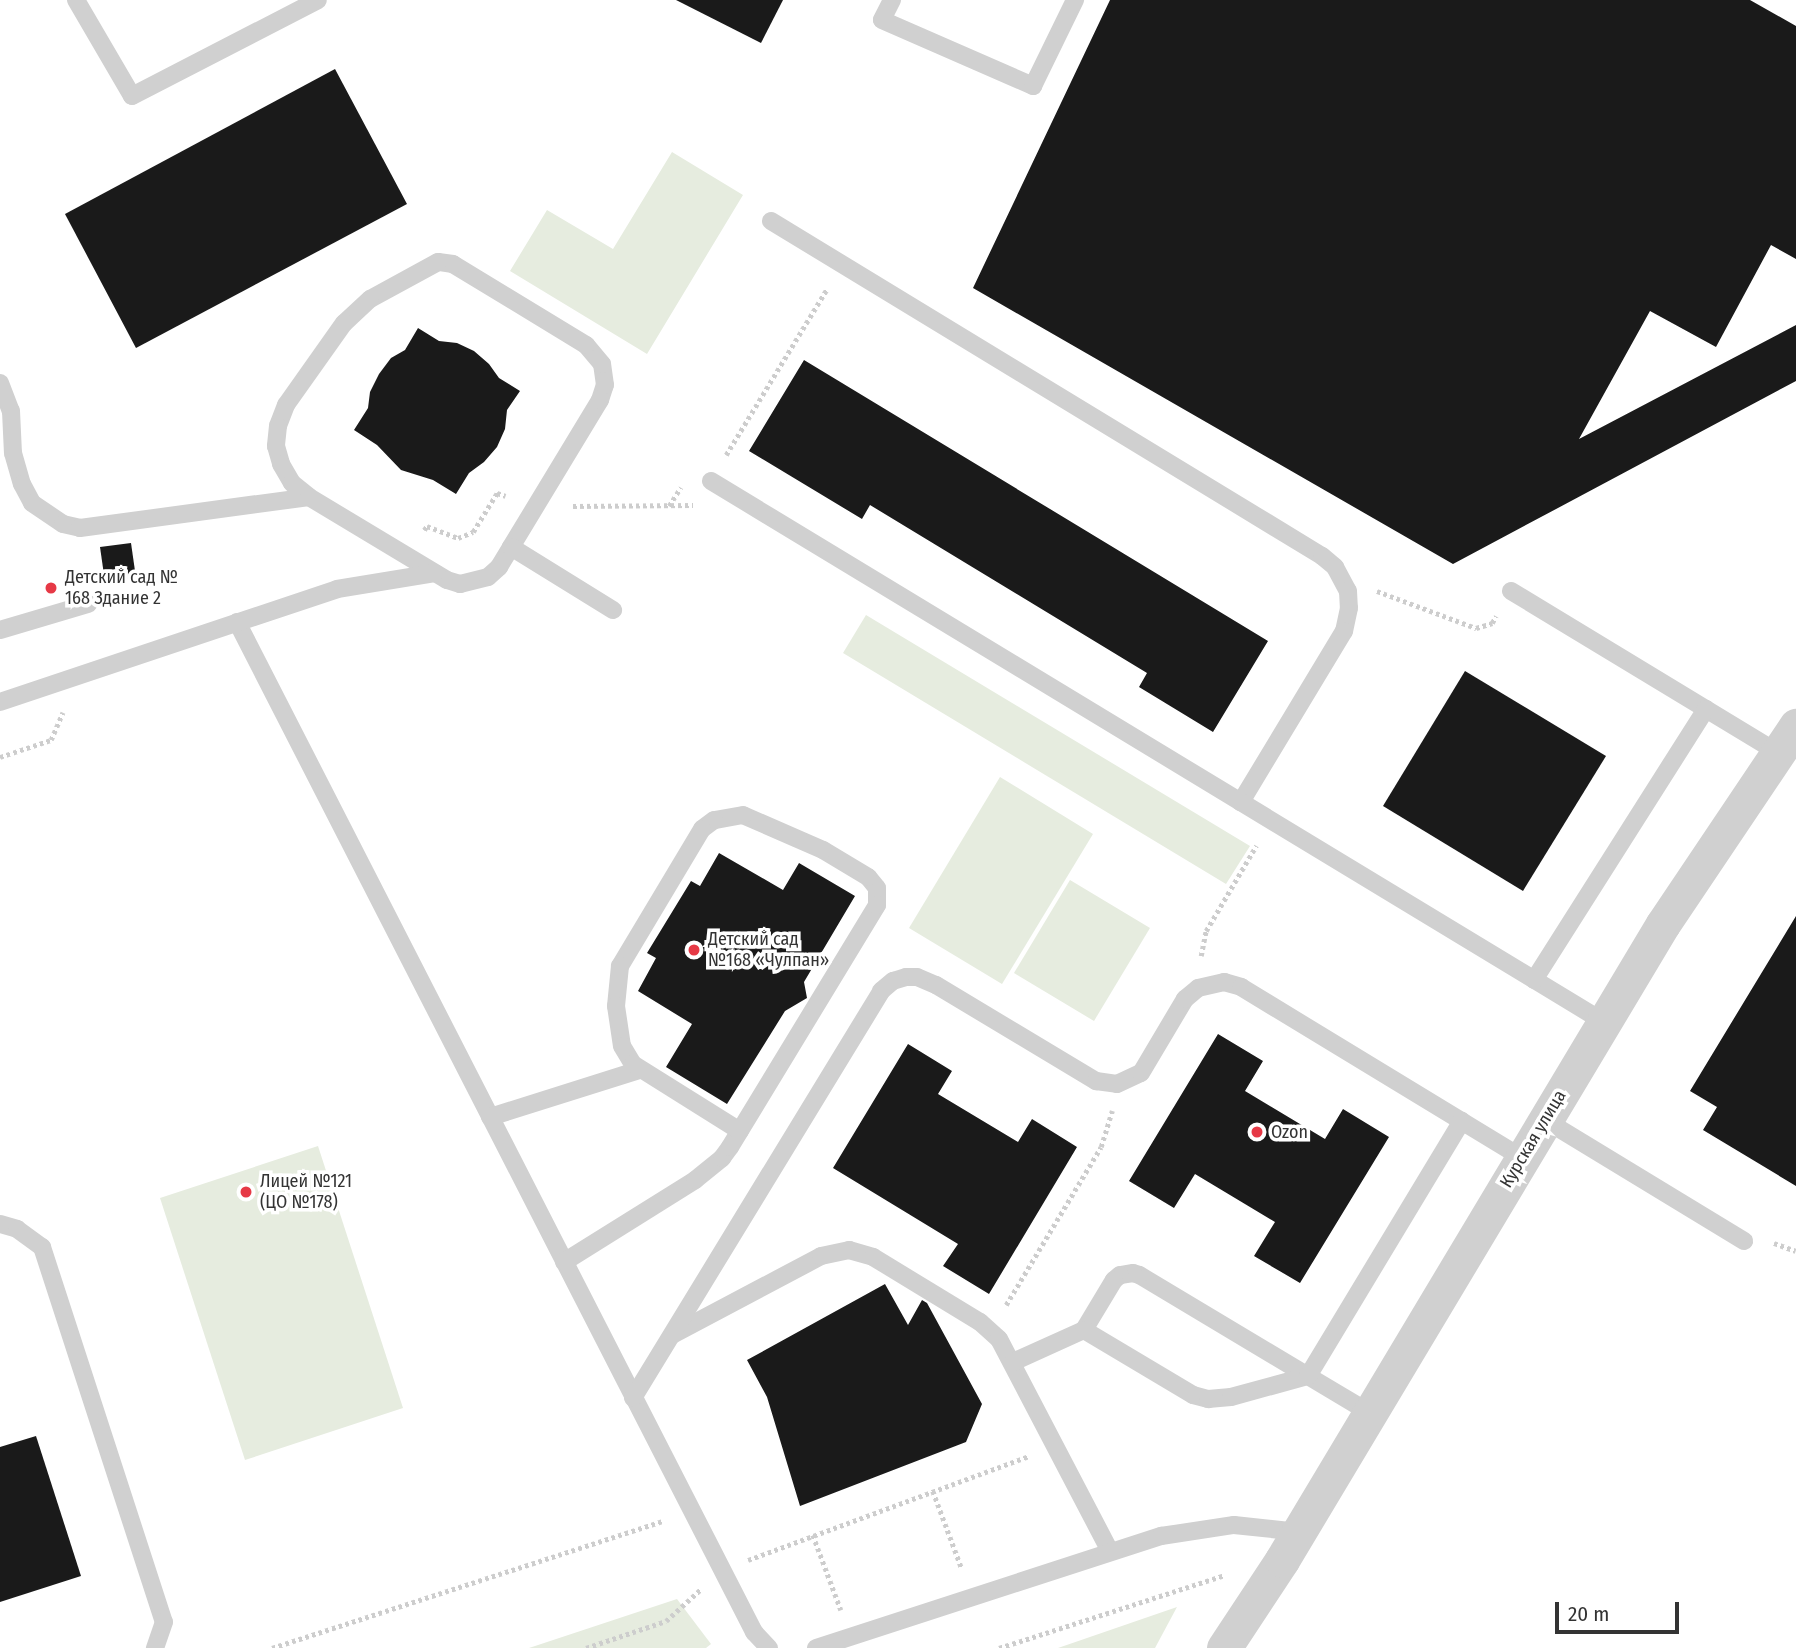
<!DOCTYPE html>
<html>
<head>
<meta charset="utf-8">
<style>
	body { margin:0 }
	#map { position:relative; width:1796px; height:1648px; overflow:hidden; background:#fff; font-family:"Fira Sans Condensed",sans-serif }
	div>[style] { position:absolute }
	.green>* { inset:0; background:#e6ecdf }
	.building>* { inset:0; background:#1a1a1a }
	.path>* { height:4.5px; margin-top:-2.25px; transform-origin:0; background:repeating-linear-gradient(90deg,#cdcdcd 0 3.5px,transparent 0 7px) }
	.service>* { height:18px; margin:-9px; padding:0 9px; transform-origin:9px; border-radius:9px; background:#d0d0d0 }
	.minor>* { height:35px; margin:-17.5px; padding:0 17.5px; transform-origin:17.5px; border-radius:17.5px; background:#d0d0d0 }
	.dots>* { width:19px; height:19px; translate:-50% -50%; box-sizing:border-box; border:4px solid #fff; border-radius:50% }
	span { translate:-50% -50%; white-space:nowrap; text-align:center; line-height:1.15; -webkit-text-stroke:7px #fff; paint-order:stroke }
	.poi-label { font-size:18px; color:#333 }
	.left { translate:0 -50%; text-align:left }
	.street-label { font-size:18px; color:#333 }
	.scale { position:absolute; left:1555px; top:1602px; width:124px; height:32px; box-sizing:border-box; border:4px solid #333; border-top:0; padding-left:9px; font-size:21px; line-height:24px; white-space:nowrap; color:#333; -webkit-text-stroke:5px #fff; paint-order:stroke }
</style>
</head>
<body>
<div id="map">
	<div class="green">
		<div style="clip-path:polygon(672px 152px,743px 195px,647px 354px,510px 271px,547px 210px,613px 249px)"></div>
		<div style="clip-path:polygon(866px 615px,1250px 846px,1226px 884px,843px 653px)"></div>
		<div style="clip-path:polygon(1000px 777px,1093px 834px,1002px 984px,909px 928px)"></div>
		<div style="clip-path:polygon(1070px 880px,1150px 928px,1094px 1021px,1014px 973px)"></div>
		<div style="clip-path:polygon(318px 1146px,403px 1408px,245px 1460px,160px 1198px)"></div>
		<div style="clip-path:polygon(677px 1599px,711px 1644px,706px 1648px,529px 1648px)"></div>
		<div style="clip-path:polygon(1177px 1607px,1155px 1648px,1058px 1648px)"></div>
	</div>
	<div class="building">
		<div style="clip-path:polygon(676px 0,783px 0,761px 43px)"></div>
		<div style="clip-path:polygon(1110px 0,1750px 0,1796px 26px,1796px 259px,1771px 245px,1716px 347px,1650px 311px,1579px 439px,1796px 325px,1796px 381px,1453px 564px,973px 288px)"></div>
		<div style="clip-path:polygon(335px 69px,407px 204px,136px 348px,65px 214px)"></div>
		<div style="clip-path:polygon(418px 328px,439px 341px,457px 343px,474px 351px,489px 364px,499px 378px,520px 391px,507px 410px,505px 429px,497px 447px,484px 462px,469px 473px,456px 494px,433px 480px,401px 470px,377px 445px,354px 430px,368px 408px,370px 392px,379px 374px,391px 358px,405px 350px)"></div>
		<div style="clip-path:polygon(804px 360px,1268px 641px,1213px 732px,1139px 687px,1147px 673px,870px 505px,862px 519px,749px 451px)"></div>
		<div style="clip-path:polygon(131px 543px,136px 578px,105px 582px,100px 547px)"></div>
		<div style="clip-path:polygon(1465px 671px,1606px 756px,1523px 891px,1383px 806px)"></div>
		<div style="clip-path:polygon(719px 853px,783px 890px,799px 863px,855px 896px,804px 982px,807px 998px,785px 1011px,727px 1104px,666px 1067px,692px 1024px,638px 991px,656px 958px,647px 953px,691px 881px,700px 886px)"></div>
		<div style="clip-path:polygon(1796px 916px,1796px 1186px,1703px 1130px,1717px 1107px,1690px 1091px)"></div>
		<div style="clip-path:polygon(1218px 1034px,1263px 1061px,1245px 1091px,1325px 1139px,1343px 1109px,1389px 1137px,1300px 1283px,1254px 1256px,1275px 1222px,1195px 1174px,1174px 1208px,1129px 1181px)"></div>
		<div style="clip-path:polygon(908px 1044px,952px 1071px,938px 1094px,1018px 1142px,1032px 1119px,1077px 1147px,989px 1294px,943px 1266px,958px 1244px,833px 1168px)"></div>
		<div style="clip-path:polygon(885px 1284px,908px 1325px,922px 1300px,927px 1303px,982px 1404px,966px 1442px,800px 1506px,767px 1397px,747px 1360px)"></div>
		<div style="clip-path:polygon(36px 1436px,81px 1576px,0 1602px,0 1447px)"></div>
	</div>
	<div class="path">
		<div style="left:726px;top:455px;width:194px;rotate:-58.7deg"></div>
		<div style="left:573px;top:506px;width:120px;rotate:-0.5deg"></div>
		<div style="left:669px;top:506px;width:22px;rotate:-58deg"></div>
		<div style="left:424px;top:530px;width:5px;rotate:-53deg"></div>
		<div style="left:427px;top:526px;width:33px;rotate:21deg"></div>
		<div style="left:458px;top:538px;width:16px;rotate:-22deg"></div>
		<div style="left:473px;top:532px;width:46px;rotate:-58.4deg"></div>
		<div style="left:497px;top:493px;width:9px;rotate:18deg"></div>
		<div style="left:1377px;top:591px;width:106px;rotate:20.5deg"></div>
		<div style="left:1476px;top:628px;width:17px;rotate:-17deg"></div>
		<div style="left:1492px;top:623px;width:8px;rotate:-60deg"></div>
		<div style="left:0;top:757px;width:54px;rotate:-18.4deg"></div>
		<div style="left:51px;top:740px;width:30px;rotate:-67deg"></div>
		<div style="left:1201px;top:956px;width:25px;rotate:-79deg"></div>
		<div style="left:1206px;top:931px;width:99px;rotate:-59.5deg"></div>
		<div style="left:1774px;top:1243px;width:23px;rotate:20deg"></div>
		<div style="left:1006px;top:1305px;width:184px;rotate:-59deg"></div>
		<div style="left:1101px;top:1147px;width:38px;rotate:-73deg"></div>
		<div style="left:933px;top:1491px;width:83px;rotate:69.6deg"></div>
		<div style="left:813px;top:1535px;width:80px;rotate:69.5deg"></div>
		<div style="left:748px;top:1560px;width:300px;rotate:-20.3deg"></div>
		<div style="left:272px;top:1648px;width:412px;rotate:-18deg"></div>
		<div style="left:586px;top:1648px;width:84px;rotate:-18.6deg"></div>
		<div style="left:666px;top:1621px;width:46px;rotate:-42.4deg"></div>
		<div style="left:999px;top:1648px;width:237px;rotate:-17.9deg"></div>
	</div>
	<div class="service">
		<div style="left:76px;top:0;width:111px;rotate:59.7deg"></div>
		<div style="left:132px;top:96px;width:209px;rotate:-27.3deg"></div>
		<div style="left:892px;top:0;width:22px;rotate:117deg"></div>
		<div style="left:882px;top:20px;width:165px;rotate:23.6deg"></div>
		<div style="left:1033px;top:86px;width:96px;rotate:-64deg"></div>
		<div style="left:771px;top:221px;width:645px;rotate:31.3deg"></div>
		<div style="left:1322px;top:556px;width:17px;rotate:40deg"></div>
		<div style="left:1335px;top:567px;width:27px;rotate:62deg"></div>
		<div style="left:1348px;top:591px;width:17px;rotate:87deg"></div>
		<div style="left:1349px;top:608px;width:24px;rotate:102deg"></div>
		<div style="left:1344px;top:631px;width:200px;rotate:121.1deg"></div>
		<div style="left:0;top:383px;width:30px;rotate:69deg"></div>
		<div style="left:11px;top:411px;width:42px;rotate:87.3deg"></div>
		<div style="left:13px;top:453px;width:32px;rotate:74deg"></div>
		<div style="left:22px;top:484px;width:21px;rotate:62deg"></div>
		<div style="left:32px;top:503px;width:37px;rotate:34deg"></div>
		<div style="left:63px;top:524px;width:17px;rotate:13deg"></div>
		<div style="left:80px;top:528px;width:231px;rotate:-7.7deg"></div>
		<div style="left:711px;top:481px;width:1044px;rotate:31.21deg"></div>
		<div style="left:511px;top:547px;width:172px;rotate:-58.8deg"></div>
		<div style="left:600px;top:400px;width:16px;rotate:-72deg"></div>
		<div style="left:605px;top:385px;width:21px;rotate:-98deg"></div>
		<div style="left:602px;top:364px;width:25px;rotate:-130deg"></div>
		<div style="left:586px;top:345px;width:156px;rotate:-148.7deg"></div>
		<div style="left:453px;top:264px;width:15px;rotate:-172deg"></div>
		<div style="left:438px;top:262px;width:77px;rotate:151.4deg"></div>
		<div style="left:370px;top:299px;width:35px;rotate:137deg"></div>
		<div style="left:344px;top:323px;width:100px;rotate:125.3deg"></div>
		<div style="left:286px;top:405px;width:22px;rotate:111deg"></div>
		<div style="left:278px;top:426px;width:20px;rotate:96deg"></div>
		<div style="left:276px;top:446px;width:19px;rotate:74deg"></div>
		<div style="left:281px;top:464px;width:22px;rotate:60deg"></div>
		<div style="left:292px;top:483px;width:22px;rotate:39deg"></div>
		<div style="left:309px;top:497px;width:161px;rotate:31deg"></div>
		<div style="left:447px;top:580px;width:14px;rotate:17deg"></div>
		<div style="left:460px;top:584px;width:29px;rotate:-14deg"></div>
		<div style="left:488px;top:577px;width:15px;rotate:-42deg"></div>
		<div style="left:499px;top:567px;width:23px;rotate:-59deg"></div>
		<div style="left:511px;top:547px;width:120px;rotate:31.7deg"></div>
		<div style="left:1511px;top:591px;width:312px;rotate:31.2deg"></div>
		<div style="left:237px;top:622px;width:1135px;rotate:62.89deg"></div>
		<div style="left:754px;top:1632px;width:22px;rotate:47deg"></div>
		<div style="left:0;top:630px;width:92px;rotate:-16.5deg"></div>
		<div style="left:0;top:702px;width:355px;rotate:-18.5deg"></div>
		<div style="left:337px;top:589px;width:99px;rotate:-9.3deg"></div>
		<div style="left:1534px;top:980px;width:321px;rotate:-57.6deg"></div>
		<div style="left:490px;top:1117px;width:156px;rotate:-17.5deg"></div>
		<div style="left:1545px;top:1120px;width:233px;rotate:31.3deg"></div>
		<div style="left:0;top:1224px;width:18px;rotate:16deg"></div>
		<div style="left:17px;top:1229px;width:31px;rotate:36deg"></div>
		<div style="left:42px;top:1247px;width:394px;rotate:72deg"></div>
		<div style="left:164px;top:1622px;width:28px;rotate:109deg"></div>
		<div style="left:564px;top:1262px;width:155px;rotate:-32deg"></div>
		<div style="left:695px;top:1180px;width:35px;rotate:-39deg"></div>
		<div style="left:722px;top:1158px;width:14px;rotate:-54deg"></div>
		<div style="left:730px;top:1147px;width:283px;rotate:-58.7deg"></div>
		<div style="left:877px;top:905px;width:17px;rotate:-90deg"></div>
		<div style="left:877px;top:888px;width:14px;rotate:-129deg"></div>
		<div style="left:868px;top:877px;width:52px;rotate:-149deg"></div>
		<div style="left:823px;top:850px;width:87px;rotate:-156.4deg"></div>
		<div style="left:743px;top:815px;width:29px;rotate:170deg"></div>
		<div style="left:714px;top:820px;width:15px;rotate:143deg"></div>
		<div style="left:702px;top:829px;width:160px;rotate:120.9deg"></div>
		<div style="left:620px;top:966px;width:40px;rotate:95.7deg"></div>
		<div style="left:616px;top:1006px;width:40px;rotate:81.5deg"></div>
		<div style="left:622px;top:1046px;width:21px;rotate:59deg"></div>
		<div style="left:633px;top:1064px;width:126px;rotate:32.1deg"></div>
		<div style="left:672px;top:1335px;width:169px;rotate:-27.9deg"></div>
		<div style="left:821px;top:1256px;width:29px;rotate:-12deg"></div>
		<div style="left:849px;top:1250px;width:25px;rotate:16deg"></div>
		<div style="left:873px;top:1257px;width:125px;rotate:31.3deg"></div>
		<div style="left:980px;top:1322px;width:25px;rotate:42deg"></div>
		<div style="left:999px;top:1339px;width:239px;rotate:62.4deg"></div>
		<div style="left:1013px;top:1362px;width:78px;rotate:-24.3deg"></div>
		<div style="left:633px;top:1398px;width:477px;rotate:-58.6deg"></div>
		<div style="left:881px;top:991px;width:16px;rotate:-40deg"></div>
		<div style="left:893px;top:981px;width:14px;rotate:-17deg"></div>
		<div style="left:906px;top:977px;width:11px"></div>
		<div style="left:917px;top:977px;width:21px;rotate:23deg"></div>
		<div style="left:936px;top:985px;width:187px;rotate:31deg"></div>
		<div style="left:1096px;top:1081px;width:21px;rotate:8deg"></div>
		<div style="left:1117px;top:1084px;width:26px;rotate:-25deg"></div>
		<div style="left:1141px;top:1073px;width:86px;rotate:-59.3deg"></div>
		<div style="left:1185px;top:999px;width:17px;rotate:-40deg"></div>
		<div style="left:1198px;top:988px;width:27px;rotate:-13deg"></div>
		<div style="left:1224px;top:982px;width:18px;rotate:16deg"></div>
		<div style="left:1241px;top:987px;width:329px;rotate:31.3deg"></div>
		<div style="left:1370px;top:1413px;width:72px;rotate:-149.2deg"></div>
		<div style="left:1308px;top:1376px;width:197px;rotate:-149.1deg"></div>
		<div style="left:1139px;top:1275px;width:6px;rotate:-162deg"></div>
		<div style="left:1133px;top:1273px;width:13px;rotate:171deg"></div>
		<div style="left:1120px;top:1275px;width:8px;rotate:140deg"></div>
		<div style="left:1114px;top:1280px;width:58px;rotate:121deg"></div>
		<div style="left:1084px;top:1330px;width:127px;rotate:30.8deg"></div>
		<div style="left:1193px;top:1395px;width:16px;rotate:15deg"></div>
		<div style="left:1208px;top:1399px;width:23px;rotate:-5deg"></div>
		<div style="left:1231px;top:1397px;width:80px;rotate:-15.3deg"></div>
		<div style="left:1308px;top:1376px;width:298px;rotate:-58.9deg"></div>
		<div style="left:816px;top:1648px;width:363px;rotate:-18deg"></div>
		<div style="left:1161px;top:1536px;width:74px;rotate:-8.6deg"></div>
		<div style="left:1234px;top:1525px;width:65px;rotate:6.1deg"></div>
	</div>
	<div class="minor">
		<div style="left:1224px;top:1648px;width:105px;rotate:-56.6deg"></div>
		<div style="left:1282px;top:1560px;width:741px;rotate:-59.08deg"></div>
		<div style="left:1663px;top:924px;width:239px;rotate:-56.1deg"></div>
	</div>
	<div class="dots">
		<div style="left:51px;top:588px;background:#e63946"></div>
		<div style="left:694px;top:950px;background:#e63946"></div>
		<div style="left:1257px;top:1132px;background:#e63946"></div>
		<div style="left:246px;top:1192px;background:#e63946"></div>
	</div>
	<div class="poi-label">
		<span class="left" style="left:65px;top:588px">Детский сад №<br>168 Здание 2</span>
		<span class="left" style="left:708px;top:950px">Детский сад<br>№168 «Чулпан»</span>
		<span class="left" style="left:1271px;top:1132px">Ozon</span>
		<span class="left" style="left:260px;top:1192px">Лицей №121<br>(ЦО №178)</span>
	</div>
	<div class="street-label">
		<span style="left:1533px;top:1139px;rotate:-59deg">Курская улица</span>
	</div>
	<div class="scale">20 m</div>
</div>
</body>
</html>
